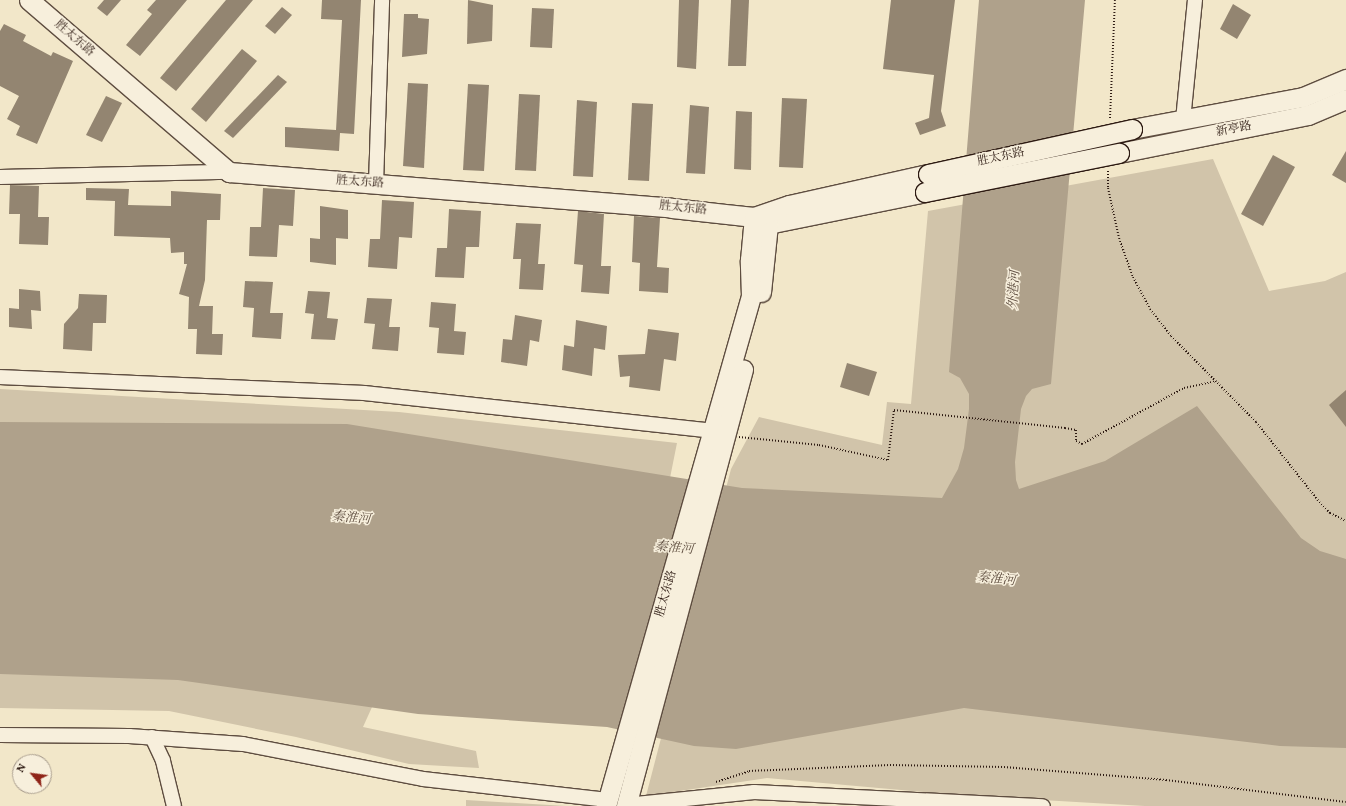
<!DOCTYPE html>
<html>
<head>
<meta charset="utf-8">
<style>
	body { margin:0 }
	#map { position:relative; width:1346px; height:806px; overflow:hidden; background:#f2e7c9; font-family:Vollkorn,"Noto Serif SC",serif }
	div>[style] { position:absolute }
	.green>* { inset:0; background:#d1c4aa }
	.water>* { inset:0; background:#afa18b }
	.building>* { inset:0; background:#938571 }
	.path>* { height:2px; margin-top:-1px; transform-origin:0; background:repeating-linear-gradient(90deg,#2d1a12 0 1px,transparent 0 3px) }
	.roads { filter:drop-shadow(1px 0 #5e4d40) drop-shadow(-1px 0 #5e4d40) drop-shadow(0 1px #5e4d40) drop-shadow(0 -1px #5e4d40) }
	.street>* { height:14px; margin:-7px; padding:0 7px; transform-origin:7px; border-radius:7px; background:#f7efdc }
	.secondary>* { height:19px; margin:-9.5px; padding:0 9.5px; transform-origin:9.5px; border-radius:9.5px; background:#f7efdc }
	.bridges { filter:drop-shadow(1px 0 #2d1a12) drop-shadow(-1px 0 #2d1a12) drop-shadow(0 1px #2d1a12) drop-shadow(0 -1px #2d1a12) }
	.secondary-bridge>* { height:19px; margin:-9.5px; padding:0 9.5px; transform-origin:9.5px; border-radius:9.5px; background:#f7efdc }
	span { translate:-50% -50%; white-space:nowrap; text-align:center; line-height:1.15; -webkit-text-stroke:3px #f7efdc; paint-order:stroke }
	.street-label { font-size:12px; color:#2d1a12 }
	.water-label { font-size:13px; color:#615042; font-style:italic }
	.north { position:absolute; left:12px; top:754px; width:40px; height:40px; box-sizing:border-box; background:#f7efdc; border:1px solid #a69a8b; border-radius:50%; rotate:299deg; font-size:11px; font-weight:700; line-height:16px; text-align:center; color:#2d1a12 }
	.north::after { content:''; display:block; margin:auto; width:14px; height:18px; background:#8f2418; clip-path:polygon(50% 0,100% 100%,50% 72%,0 100%) }
</style>
</head>
<body>
<div id="map">
	<div class="green">
		<div style="clip-path:polygon(1213px 159px,1269px 291px,1325px 281px,1346px 272px,1346px 806px,1145px 806px,957px 795px,767px 778px,646px 796px,731px 469px,759px 417px,882px 445px,887px 402px,911px 404px,928px 211px)"></div>
		<div style="clip-path:polygon(0 389px,399px 412px,677px 443px,668px 488px,481px 466px,363px 727px,476px 751px,479px 768px,409px 764px,296px 737px,169px 711px,0 708px)"></div>
		<div style="clip-path:polygon(466px 800px,566px 806px,466px 806px)"></div>
	</div>
	<div class="water">
		<div style="clip-path:polygon(979px 0,1085px 0,1051px 384px,1032px 389px,1026px 396px,1021px 409px,1015px 462px,1016px 480px,1019px 489px,1105px 461px,1197px 406px,1301px 538px,1320px 551px,1346px 559px,1346px 748px,1280px 746px,964px 708px,736px 749px,694px 746px,607px 727px,418px 714px,178px 680px,0 674px,0 422px,347px 424px,742px 488px,942px 498px,958px 469px,964px 448px,969px 409px,969px 394px,960px 378px,949px 372px)"></div>
	</div>
	<div class="building">
		<div style="clip-path:polygon(104px 0,121px 0,107px 16px,97px 8px)"></div>
		<div style="clip-path:polygon(156px 0,187px 0,140px 56px,126px 45px,152px 14px,147px 10px)"></div>
		<div style="clip-path:polygon(226px 0,253px 0,176px 91px,160px 78px)"></div>
		<div style="clip-path:polygon(322px 0,361px 0,354px 134px,340px 133px,339px 151px,285px 147px,285px 127px,336px 130px,342px 20px,321px 19px)"></div>
		<div style="clip-path:polygon(468px 0,493px 5px,492px 41px,467px 44px)"></div>
		<div style="clip-path:polygon(679px 0,699px 0,696px 69px,677px 67px)"></div>
		<div style="clip-path:polygon(731px 0,749px 0,746px 66px,728px 66px)"></div>
		<div style="clip-path:polygon(891px 0,955px 0,941px 111px,946px 126px,920px 135px,915px 123px,929px 118px,934px 75px,883px 69px)"></div>
		<div style="clip-path:polygon(1233px 4px,1251px 15px,1237px 39px,1220px 29px)"></div>
		<div style="clip-path:polygon(282px 7px,292px 15px,275px 34px,265px 26px)"></div>
		<div style="clip-path:polygon(532px 8px,554px 9px,552px 48px,530px 47px)"></div>
		<div style="clip-path:polygon(404px 14px,418px 14px,418px 18px,429px 19px,427px 54px,402px 57px)"></div>
		<div style="clip-path:polygon(4px 24px,26px 35px,23px 41px,51px 56px,53px 52px,73px 61px,37px 144px,16px 135px,20px 126px,7px 119px,19px 96px,0 86px,0 31px)"></div>
		<div style="clip-path:polygon(242px 49px,257px 61px,206px 122px,191px 109px)"></div>
		<div style="clip-path:polygon(278px 75px,287px 82px,233px 138px,224px 131px)"></div>
		<div style="clip-path:polygon(408px 83px,428px 84px,424px 168px,403px 166px)"></div>
		<div style="clip-path:polygon(468px 84px,489px 85px,484px 171px,463px 170px)"></div>
		<div style="clip-path:polygon(519px 94px,540px 95px,536px 171px,515px 170px)"></div>
		<div style="clip-path:polygon(106px 96px,122px 103px,102px 142px,86px 135px)"></div>
		<div style="clip-path:polygon(782px 98px,807px 99px,803px 168px,779px 167px)"></div>
		<div style="clip-path:polygon(577px 100px,597px 102px,593px 177px,573px 176px)"></div>
		<div style="clip-path:polygon(632px 103px,653px 104px,649px 181px,628px 180px)"></div>
		<div style="clip-path:polygon(690px 105px,709px 107px,705px 174px,686px 173px)"></div>
		<div style="clip-path:polygon(736px 111px,752px 112px,751px 170px,734px 169px)"></div>
		<div style="clip-path:polygon(1346px 151px,1346px 183px,1332px 175px)"></div>
		<div style="clip-path:polygon(1273px 155px,1295px 167px,1263px 226px,1241px 214px)"></div>
		<div style="clip-path:polygon(10px 185px,39px 186px,38px 217px,49px 217px,48px 245px,19px 244px,20px 214px,9px 214px)"></div>
		<div style="clip-path:polygon(86px 188px,129px 189px,128px 205px,171px 206px,171px 191px,221px 194px,220px 220px,207px 220px,205px 280px,199px 306px,213px 306px,212px 334px,223px 334px,222px 355px,196px 354px,197px 329px,188px 329px,189px 297px,179px 294px,187px 264px,184px 264px,184px 252px,171px 253px,170px 238px,114px 236px,115px 201px,86px 200px)"></div>
		<div style="clip-path:polygon(263px 188px,295px 190px,293px 226px,279px 225px,277px 257px,249px 256px,250px 227px,261px 227px)"></div>
		<div style="clip-path:polygon(382px 200px,414px 202px,412px 238px,399px 237px,397px 269px,368px 267px,370px 239px,380px 239px)"></div>
		<div style="clip-path:polygon(320px 206px,348px 210px,348px 239px,336px 238px,336px 265px,310px 262px,310px 238px,320px 239px)"></div>
		<div style="clip-path:polygon(449px 209px,481px 211px,479px 247px,466px 247px,464px 278px,435px 277px,437px 248px,447px 248px)"></div>
		<div style="clip-path:polygon(578px 211px,604px 214px,601px 266px,611px 266px,609px 294px,581px 292px,583px 265px,574px 264px)"></div>
		<div style="clip-path:polygon(634px 216px,660px 218px,657px 267px,669px 268px,668px 293px,639px 291px,640px 263px,632px 262px)"></div>
		<div style="clip-path:polygon(516px 223px,541px 224px,538px 264px,545px 264px,543px 290px,519px 289px,521px 259px,513px 259px)"></div>
		<div style="clip-path:polygon(245px 281px,273px 282px,270px 313px,283px 313px,281px 339px,252px 337px,254px 308px,243px 307px)"></div>
		<div style="clip-path:polygon(19px 289px,40px 291px,41px 311px,31px 310px,32px 329px,9px 327px,9px 308px,19px 309px)"></div>
		<div style="clip-path:polygon(308px 291px,330px 292px,327px 318px,338px 319px,335px 340px,311px 339px,314px 314px,305px 313px)"></div>
		<div style="clip-path:polygon(79px 294px,107px 295px,106px 323px,93px 323px,92px 351px,63px 349px,64px 324px,78px 308px)"></div>
		<div style="clip-path:polygon(367px 298px,392px 299px,389px 327px,400px 327px,398px 351px,372px 349px,375px 324px,364px 323px)"></div>
		<div style="clip-path:polygon(431px 302px,456px 304px,454px 331px,466px 332px,464px 355px,437px 353px,439px 328px,429px 327px)"></div>
		<div style="clip-path:polygon(515px 315px,542px 320px,539px 342px,530px 340px,527px 366px,501px 362px,503px 339px,512px 340px)"></div>
		<div style="clip-path:polygon(576px 320px,607px 326px,605px 350px,594px 348px,592px 376px,562px 370px,564px 345px,574px 347px)"></div>
		<div style="clip-path:polygon(648px 329px,679px 333px,676px 361px,664px 359px,660px 391px,629px 387px,630px 376px,620px 377px,618px 355px,645px 354px)"></div>
		<div style="clip-path:polygon(847px 363px,877px 372px,869px 396px,840px 387px)"></div>
		<div style="clip-path:polygon(1346px 390px,1346px 427px,1329px 405px)"></div>
	</div>
	<div class="path">
		<div style="left:1110px;top:118px;width:118px;rotate:-87.6deg"></div>
		<div style="left:1108px;top:171px;width:17px;rotate:90deg"></div>
		<div style="left:1108px;top:188px;width:51px;rotate:77.6deg"></div>
		<div style="left:1119px;top:238px;width:41px;rotate:70.3deg"></div>
		<div style="left:1133px;top:277px;width:36px;rotate:62deg"></div>
		<div style="left:1150px;top:309px;width:34px;rotate:52deg"></div>
		<div style="left:1171px;top:336px;width:121px;rotate:45.3deg"></div>
		<div style="left:1256px;top:422px;width:105px;rotate:51.6deg"></div>
		<div style="left:1321px;top:504px;width:13px;rotate:45deg"></div>
		<div style="left:1330px;top:513px;width:18px;rotate:27deg"></div>
		<div style="left:739px;top:437px;width:80px;rotate:5.7deg"></div>
		<div style="left:819px;top:445px;width:71px;rotate:12.3deg"></div>
		<div style="left:888px;top:460px;width:50px;rotate:-83.2deg"></div>
		<div style="left:894px;top:410px;width:172px;rotate:6deg"></div>
		<div style="left:1065px;top:428px;width:11px;rotate:10deg"></div>
		<div style="left:1076px;top:430px;width:11px;rotate:90deg"></div>
		<div style="left:1076px;top:441px;width:7px;rotate:27deg"></div>
		<div style="left:1082px;top:444px;width:116px;rotate:-28.8deg"></div>
		<div style="left:1184px;top:388px;width:33px;rotate:-12deg"></div>
		<div style="left:716px;top:782px;width:35px;rotate:-18deg"></div>
		<div style="left:749px;top:771px;width:141px;rotate:-2.4deg"></div>
		<div style="left:890px;top:765px;width:114px;rotate:1deg"></div>
		<div style="left:1004px;top:767px;width:163px;rotate:4.6deg"></div>
		<div style="left:1166px;top:780px;width:181px;rotate:7deg"></div>
	</div>
	<div class="roads">
		<div class="street">
			<div style="left:1183px;top:120px;width:121px;rotate:-84.3deg"></div>
			<div style="left:0;top:177px;width:229px;rotate:-1.3deg"></div>
			<div style="left:376px;top:184px;width:184px;rotate:-88.1deg"></div>
			<div style="left:0;top:377px;width:364px;rotate:2.5deg"></div>
			<div style="left:364px;top:393px;width:350px;rotate:6.2deg"></div>
			<div style="left:712px;top:431px;width:10px;rotate:24deg"></div>
			<div style="left:0;top:735px;width:129px;rotate:0.4deg"></div>
			<div style="left:129px;top:736px;width:114px;rotate:4deg"></div>
			<div style="left:243px;top:744px;width:183px;rotate:11deg"></div>
			<div style="left:423px;top:779px;width:186px;rotate:6.5deg"></div>
			<div style="left:152px;top:737px;width:26px;rotate:65deg"></div>
			<div style="left:163px;top:761px;width:46px;rotate:76.3deg"></div>
			<div style="left:626px;top:805px;width:129px;rotate:-5.8deg"></div>
			<div style="left:754px;top:792px;width:289px;rotate:2.8deg"></div>
		</div>
		<div class="secondary">
			<div style="left:29px;top:0;width:264px;rotate:40.7deg"></div>
			<div style="left:229px;top:172px;width:444px;rotate:4.6deg"></div>
			<div style="left:672px;top:208px;width:82px;rotate:6.3deg"></div>
			<div style="left:754px;top:217px;width:16px;rotate:27deg"></div>
			<div style="left:768px;top:224px;width:160px;rotate:-11.5deg"></div>
			<div style="left:1132px;top:129px;width:174px;rotate:-10.6deg"></div>
			<div style="left:1303px;top:97px;width:47px;rotate:-22.7deg"></div>
			<div style="left:1119px;top:153px;width:193px;rotate:-11.4deg"></div>
			<div style="left:1308px;top:115px;width:41px;rotate:-22.8deg"></div>
			<div style="left:761px;top:292px;width:68px;rotate:-84.1deg"></div>
			<div style="left:606px;top:806px;width:530px;rotate:-74.13deg"></div>
			<div style="left:751px;top:296px;width:36px;rotate:-92deg"></div>
			<div style="left:750px;top:260px;width:43px;rotate:-84.7deg"></div>
			<div style="left:754px;top:217px;width:37px;rotate:-19deg"></div>
			<div style="left:789px;top:205px;width:142px;rotate:-12.6deg"></div>
			<div style="left:626px;top:806px;width:452px;rotate:-75deg"></div>
		</div>
	</div>
	<div class="bridges">
		<div class="secondary-bridge">
			<div style="left:928px;top:174px;width:209px;rotate:-12.4deg"></div>
			<div style="left:925px;top:192px;width:198px;rotate:-11.4deg"></div>
		</div>
	</div>
	<div class="street-label">
		<span style="left:74px;top:39px;rotate:41deg">胜太东路</span>
		<span style="left:1234px;top:130px;rotate:-11deg">新亭路</span>
		<span style="left:1001px;top:158px;rotate:-12deg">胜太东路</span>
		<span style="left:360px;top:183px;rotate:4deg">胜太东路</span>
		<span style="left:683px;top:209px;rotate:6deg">胜太东路</span>
		<span style="left:667px;top:594px;rotate:-74deg">胜太东路</span>
	</div>
	<div class="water-label">
		<span style="left:1015px;top:290px;rotate:-86deg">外港河</span>
		<span style="left:351px;top:519px;rotate:5deg">秦淮河</span>
		<span style="left:674px;top:549px;rotate:5deg">秦淮河</span>
		<span style="left:996px;top:580px;rotate:6deg">秦淮河</span>
	</div>
	<div class="north">N</div>
</div>
</body>
</html>
